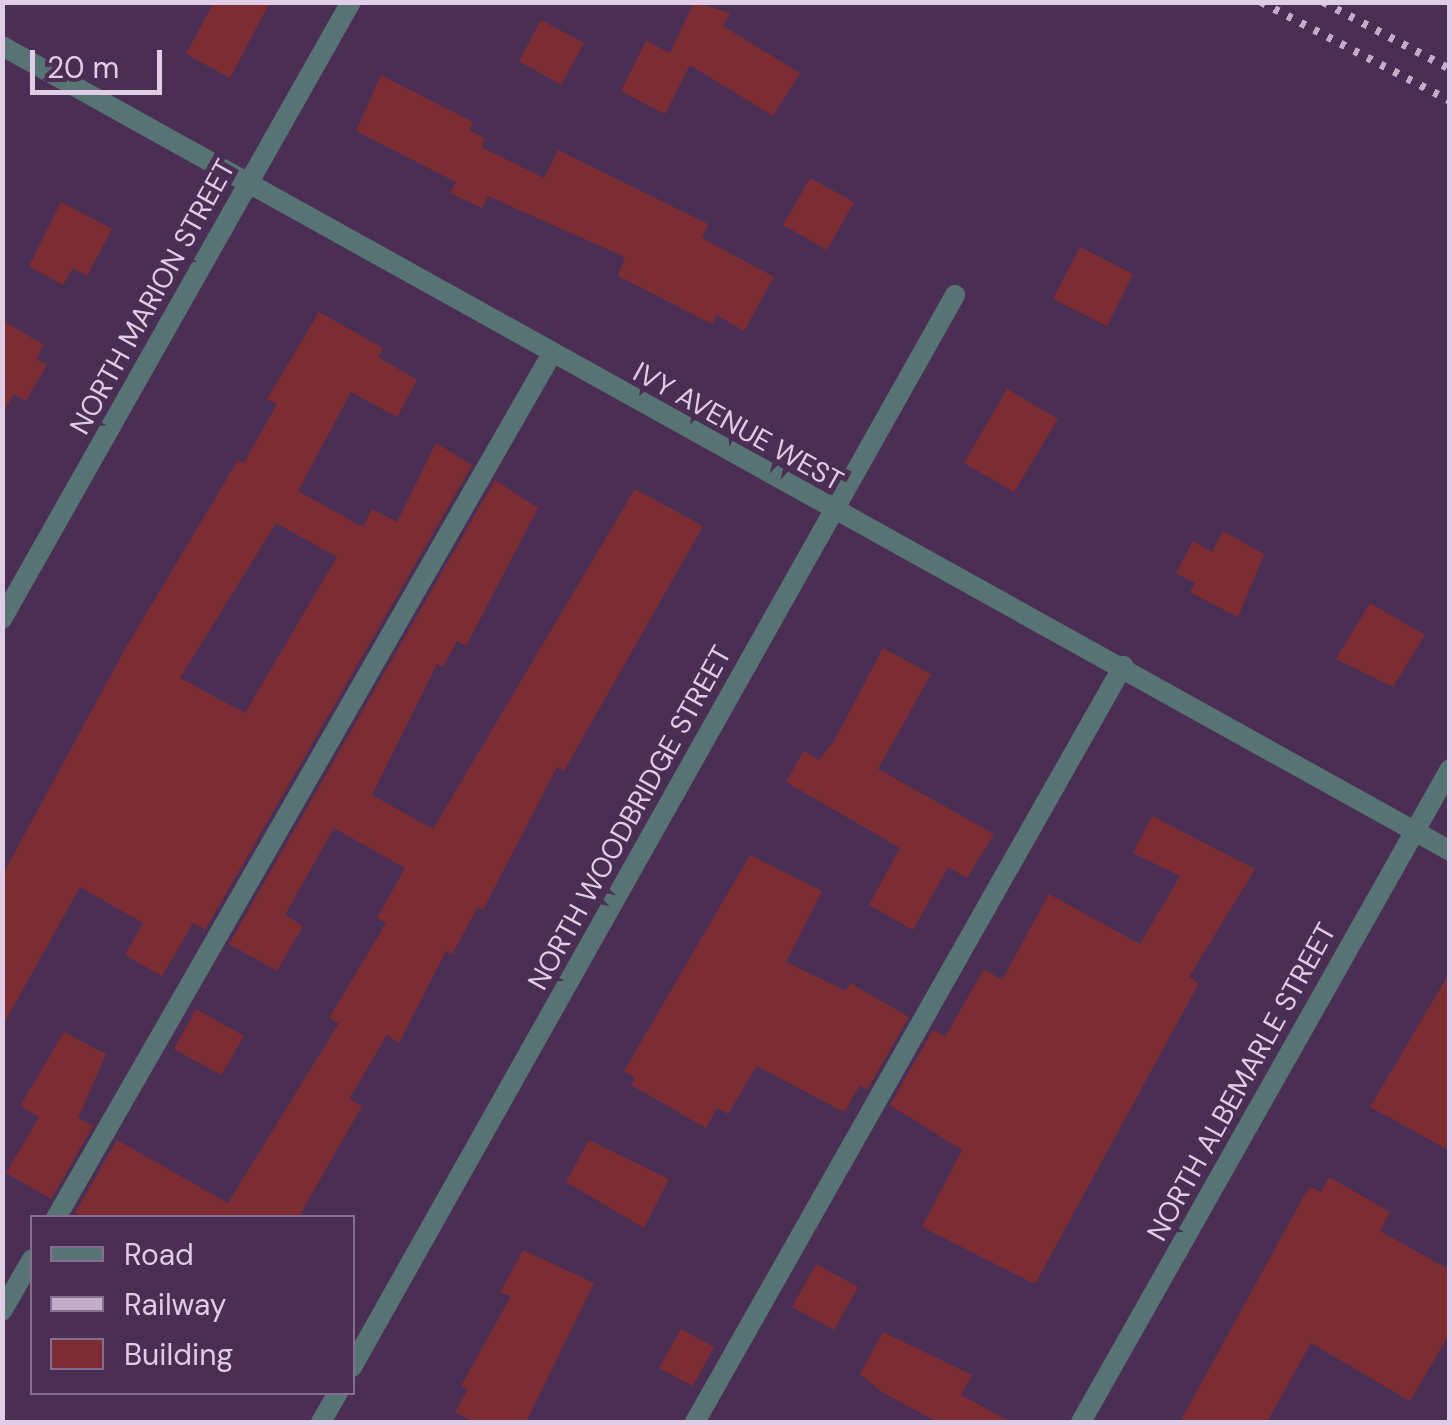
<!DOCTYPE html>
<html>
<head>
<meta charset="utf-8">
<style>
	body { margin:0 }
	#map { position:relative; width:1452px; height:1425px; overflow:hidden; background:#4b2e54; font-family:"DM Sans",sans-serif }
	div>[style] { position:absolute }
	.building>* { inset:0; background:#7c2d34 }
	.service>* { height:20px; margin:-10px; padding:0 10px; transform-origin:10px; border-radius:10px; background:#577374 }
	.minor>* { height:20px; margin:-10px; padding:0 10px; transform-origin:10px; border-radius:10px; background:#577374 }
	.rail>* { height:8px; margin-top:-4px; transform-origin:0; background:repeating-linear-gradient(90deg,#c1adc7 0 5px,transparent 0 15px) }
	span { translate:-50% -50%; white-space:nowrap; text-align:center; line-height:1.15; -webkit-text-stroke:10px #4b2e54; paint-order:stroke }
	.street-label { font-size:28px; color:#decde4 }
	.frame { position:absolute; inset:0; border:5px solid #decde4; pointer-events:none }
	.legend { position:absolute; left:30px; top:1215px; width:325px; height:180px; box-sizing:border-box; background:#4b2e54; border:2px solid #866e8e; margin:0; padding:12px 18px; list-style:none; font-size:30px; color:#decde4 }
	.legend li { display:flex; align-items:center; gap:20px; height:50px }
	.legend b { width:50px; border:2px solid #866e8e }
	.scale { position:absolute; left:30px; top:50px; width:132px; height:45px; box-sizing:border-box; border:5px solid #decde4; border-top:0; padding-left:12px; font-size:30px; line-height:35px; white-space:nowrap; color:#decde4; -webkit-text-stroke:8px #4b2e54; paint-order:stroke }
</style>
</head>
<body>
<div id="map">
	<div class="building">
		<div style="clip-path:polygon(214px 2px,270px 2px,230px 78px,186px 54px)"></div>
		<div style="clip-path:polygon(694px 2px,730px 13px,723px 26px,800px 73px,773px 116px,690px 65px,665px 114px,621px 91px,646px 41px,670px 53px)"></div>
		<div style="clip-path:polygon(541px 20px,584px 43px,561px 85px,519px 61px)"></div>
		<div style="clip-path:polygon(381px 75px,473px 122px,469px 130px,485px 138px,481px 147px,544px 178px,558px 150px,708px 224px,702px 238px,774px 277px,744px 331px,717px 315px,712px 324px,618px 276px,625px 257px,488px 196px,482px 208px,450px 193px,456px 182px,356px 131px)"></div>
		<div style="clip-path:polygon(810px 178px,854px 202px,827px 250px,783px 225px)"></div>
		<div style="clip-path:polygon(61px 202px,112px 229px,87px 276px,73px 268px,63px 285px,29px 266px)"></div>
		<div style="clip-path:polygon(1080px 247px,1133px 274px,1107px 326px,1053px 299px)"></div>
		<div style="clip-path:polygon(evenodd,319px 312px,383px 348px,378px 357px,417px 380px,397px 417px,351px 392px,298px 491px,363px 527px,372px 509px,397px 522px,436px 443px,472px 465px,205px 930px,193px 923px,162px 976px,125px 955px,143px 923px,80px 887px,2px 1027px,2px 876px,125px 649px,238px 460px,244px 463px,277px 404px,267px 399px,319px 312px,276px 523px,337px 557px,245px 713px,180px 678px,276px 523px)"></div>
		<div style="clip-path:polygon(2px 320px,44px 345px,36px 359px,47px 365px,26px 401px,14px 394px,2px 414px)"></div>
		<div style="clip-path:polygon(1007px 389px,1058px 419px,1014px 492px,964px 463px)"></div>
		<div style="clip-path:polygon(495px 480px,538px 508px,466px 646px,457px 641px,443px 667px,437px 664px,372px 795px,433px 829px,635px 489px,703px 526px,564px 771px,557px 767px,483px 910px,478px 907px,452px 954px,446px 951px,399px 1043px,387px 1035px,349px 1099px,362px 1106px,298px 1218px,83px 1218px,75px 1213px,117px 1140px,228px 1203px,339px 1023px,329px 1018px,386px 923px,377px 918px,405px 868px,334px 828px,285px 915px,303px 926px,277px 971px,229px 944px)"></div>
		<div style="clip-path:polygon(1223px 531px,1264px 554px,1238px 617px,1190px 592px,1195px 583px,1176px 573px,1193px 541px,1212px 552px)"></div>
		<div style="clip-path:polygon(1370px 603px,1425px 635px,1393px 687px,1336px 659px)"></div>
		<div style="clip-path:polygon(883px 648px,931px 674px,878px 769px,994px 834px,967px 878px,948px 867px,913px 930px,869px 905px,900px 848px,786px 782px,804px 751px,819px 760px,833px 743px)"></div>
		<div style="clip-path:polygon(1152px 816px,1255px 869px,1189px 977px,1199px 983px,1035px 1284px,922px 1227px,962px 1150px,890px 1105px,933px 1030px,945px 1037px,984px 969px,1002px 980px,1049px 894px,1140px 944px,1180px 876px,1133px 853px)"></div>
		<div style="clip-path:polygon(750px 855px,822px 891px,786px 962px,846px 991px,850px 983px,909px 1017px,867px 1090px,860px 1085px,844px 1112px,757px 1066px,728px 1114px,717px 1108px,706px 1128px,631px 1085px,635px 1078px,624px 1071px)"></div>
		<div style="clip-path:polygon(1450px 972px,1450px 1151px,1370px 1107px)"></div>
		<div style="clip-path:polygon(196px 1009px,244px 1036px,221px 1075px,174px 1049px)"></div>
		<div style="clip-path:polygon(64px 1032px,106px 1054px,78px 1118px,93px 1126px,51px 1199px,6px 1173px,39px 1117px,20px 1106px)"></div>
		<div style="clip-path:polygon(589px 1140px,669px 1179px,644px 1228px,566px 1182px)"></div>
		<div style="clip-path:polygon(1329px 1177px,1390px 1212px,1380px 1231px,1450px 1270px,1450px 1333px,1410px 1401px,1311px 1343px,1267px 1422px,1180px 1422px,1305px 1194px,1311px 1187px,1321px 1192px)"></div>
		<div style="clip-path:polygon(523px 1250px,594px 1283px,526px 1422px,473px 1422px,455px 1412px,468px 1389px,461px 1386px,511px 1296px,500px 1293px)"></div>
		<div style="clip-path:polygon(816px 1264px,858px 1287px,834px 1330px,792px 1307px)"></div>
		<div style="clip-path:polygon(681px 1329px,714px 1347px,693px 1386px,659px 1368px)"></div>
		<div style="clip-path:polygon(883px 1332px,972px 1375px,961px 1395px,1011px 1422px,937px 1422px,882px 1392px,860px 1374px)"></div>
	</div>
	<div class="service">
		<div style="left:56px;top:1218px;width:995px;rotate:-60.16deg"></div>
		<div style="left:2px;top:1311px;width:60px;rotate:-60deg"></div>
		<div style="left:695px;top:1422px;width:869px;rotate:-60.48deg"></div>
	</div>
	<div class="minor">
		<div style="left:2px;top:46px;width:1657px;rotate:29.07deg"></div>
		<div style="left:2px;top:619px;width:709px;rotate:-60.51deg"></div>
		<div style="left:352px;top:1367px;width:1230px;rotate:-60.64deg"></div>
		<div style="left:321px;top:1422px;width:34px;rotate:-60deg"></div>
		<div style="left:1081px;top:1422px;width:750px;rotate:-60.53deg"></div>
	</div>
	<div class="rail">
		<div style="left:1261px;top:2px;width:213px;rotate:27.6deg"></div>
		<div style="left:1323px;top:2px;width:144px;rotate:27.8deg"></div>
	</div>
	<div class="street-label">
		<span style="left:153px;top:297px;rotate:-61deg">NORTH MARION STREET</span>
		<span style="left:738px;top:427px;rotate:29deg">IVY AVENUE WEST</span>
		<span style="left:630px;top:818px;rotate:-61deg">NORTH WOODBRIDGE STREET</span>
		<span style="left:1242px;top:1082px;rotate:-61deg">NORTH ALBEMARLE STREET</span>
	</div>
	<div class="frame"></div>
	<ul class="legend">
	<li><b style="height:12px;background:#577374"></b>Road</li>
	<li><b style="height:12px;background:#c1adc7"></b>Railway</li>
	<li><b style="height:28px;background:#7c2d34"></b>Building</li>
	</ul>
	<div class="scale">20 m</div>
</div>
</body>
</html>
